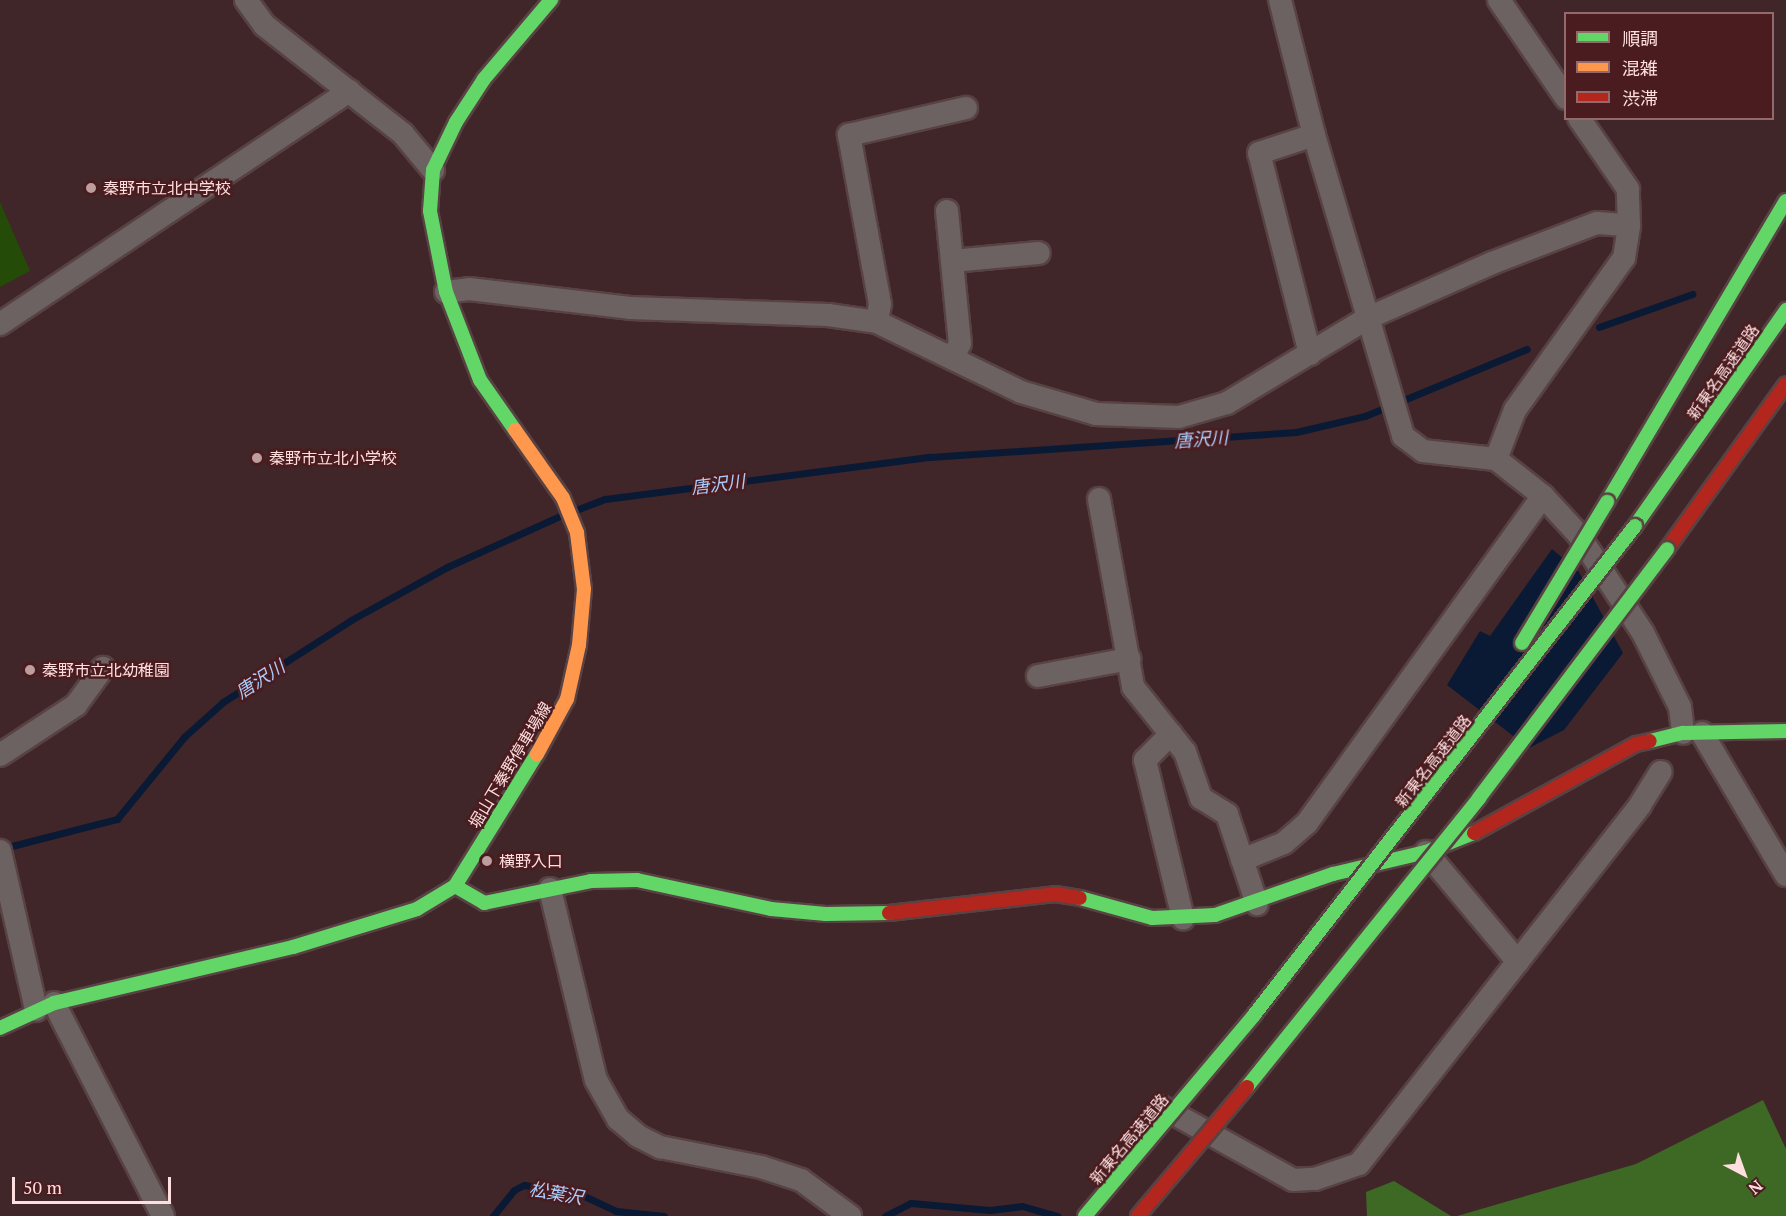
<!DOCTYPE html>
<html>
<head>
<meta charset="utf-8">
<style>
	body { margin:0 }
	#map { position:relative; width:1786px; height:1216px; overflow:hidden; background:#402628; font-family:"PT Serif","Noto Sans JP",serif }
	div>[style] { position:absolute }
	.green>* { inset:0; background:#244b08 }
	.forest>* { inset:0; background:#3d6925 }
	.water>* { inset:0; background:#0a1a35 }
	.stream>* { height:7px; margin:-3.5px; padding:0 3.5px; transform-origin:3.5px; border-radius:3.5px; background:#0a1a35 }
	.roads { filter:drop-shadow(2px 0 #584243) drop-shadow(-2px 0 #584243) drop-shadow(0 2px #584243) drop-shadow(0 -2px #584243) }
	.street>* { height:22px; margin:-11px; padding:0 11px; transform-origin:11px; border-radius:11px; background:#6c6262 }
	.fast>* { height:14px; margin:-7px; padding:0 7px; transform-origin:7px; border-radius:7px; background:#63d668 }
	.slow>* { height:14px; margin:-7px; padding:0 7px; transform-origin:7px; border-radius:7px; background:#ff974d }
	.jam>* { height:14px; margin:-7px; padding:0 7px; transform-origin:7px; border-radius:7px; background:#b3261e }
	.bridges { filter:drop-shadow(2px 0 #584243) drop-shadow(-2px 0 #584243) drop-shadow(0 2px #584243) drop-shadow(0 -2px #584243) }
	.fast-bridge>* { height:14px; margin:-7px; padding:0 7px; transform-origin:7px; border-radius:7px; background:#63d668 }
	.jam-bridge>* { height:14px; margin:-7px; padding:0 7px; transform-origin:7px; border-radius:7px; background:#b3261e }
	.dots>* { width:16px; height:16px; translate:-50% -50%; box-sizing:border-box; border:3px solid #4a1c1f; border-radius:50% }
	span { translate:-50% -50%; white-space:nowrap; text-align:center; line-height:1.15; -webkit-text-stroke:5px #4a1c1f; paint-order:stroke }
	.poi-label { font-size:16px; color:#fededf }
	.left { translate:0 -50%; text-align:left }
	.street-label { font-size:16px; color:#fededf }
	.water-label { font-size:18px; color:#adcdfc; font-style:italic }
	.legend { position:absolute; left:1564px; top:12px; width:210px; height:108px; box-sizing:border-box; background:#4a1c1f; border:2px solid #926a6c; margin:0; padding:8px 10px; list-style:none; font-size:18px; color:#fededf }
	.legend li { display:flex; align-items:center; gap:12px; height:30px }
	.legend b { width:30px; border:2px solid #926a6c }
	.north { position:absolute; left:1714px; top:1144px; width:60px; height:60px; -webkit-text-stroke:4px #4a1c1f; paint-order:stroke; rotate:139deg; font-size:16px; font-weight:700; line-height:24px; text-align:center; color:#fededf }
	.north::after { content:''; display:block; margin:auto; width:21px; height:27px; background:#fededf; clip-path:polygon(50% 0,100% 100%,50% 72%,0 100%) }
	.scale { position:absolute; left:12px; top:1177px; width:159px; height:27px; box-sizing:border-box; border:3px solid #fededf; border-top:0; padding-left:8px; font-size:18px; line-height:21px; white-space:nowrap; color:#fededf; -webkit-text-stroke:4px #4a1c1f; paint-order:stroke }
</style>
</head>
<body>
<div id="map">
	<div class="green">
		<div style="clip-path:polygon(0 202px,30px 271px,0 287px)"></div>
	</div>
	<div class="forest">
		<div style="clip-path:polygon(1763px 1100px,1786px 1149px,1786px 1216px,1457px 1216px,1636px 1164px)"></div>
		<div style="clip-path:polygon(1394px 1181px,1451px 1216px,1367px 1216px,1366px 1192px)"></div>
	</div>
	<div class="water">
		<div style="clip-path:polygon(1552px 549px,1579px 572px,1623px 653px,1564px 730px,1529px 748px,1447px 685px,1480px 631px,1490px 636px)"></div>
	</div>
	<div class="stream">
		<div style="left:1599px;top:327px;width:99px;rotate:-19.5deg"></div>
		<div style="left:576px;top:510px;width:31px;rotate:-21deg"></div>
		<div style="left:605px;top:499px;width:328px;rotate:-7.4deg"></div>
		<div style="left:930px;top:457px;width:367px;rotate:-3.9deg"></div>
		<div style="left:1296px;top:432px;width:71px;rotate:-13.1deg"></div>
		<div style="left:1365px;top:416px;width:175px;rotate:-22.5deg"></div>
		<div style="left:4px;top:848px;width:117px;rotate:-14.4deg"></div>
		<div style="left:117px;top:819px;width:106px;rotate:-50.7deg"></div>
		<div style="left:184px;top:737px;width:52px;rotate:-41.9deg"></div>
		<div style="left:223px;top:702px;width:152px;rotate:-32.6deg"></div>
		<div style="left:351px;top:620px;width:110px;rotate:-28.9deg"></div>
		<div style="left:447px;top:567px;width:126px;rotate:-24.3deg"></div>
		<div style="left:493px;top:1216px;width:33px;rotate:-51deg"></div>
		<div style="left:514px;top:1190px;width:11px;rotate:-27deg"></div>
		<div style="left:524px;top:1185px;width:59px;rotate:9.8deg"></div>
		<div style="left:582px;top:1195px;width:38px;rotate:25deg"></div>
		<div style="left:616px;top:1211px;width:48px;rotate:5.9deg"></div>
		<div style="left:885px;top:1216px;width:29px;rotate:-27deg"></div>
		<div style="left:911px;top:1203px;width:79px;rotate:5.1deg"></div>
		<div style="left:990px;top:1210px;width:32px;rotate:-7deg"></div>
		<div style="left:1022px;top:1206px;width:37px;rotate:16deg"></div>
	</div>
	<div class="roads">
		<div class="street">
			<div style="left:246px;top:0;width:31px;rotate:54deg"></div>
			<div style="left:264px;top:25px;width:177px;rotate:38.1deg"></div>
			<div style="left:403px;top:134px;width:47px;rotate:50.2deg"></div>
			<div style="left:1280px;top:0;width:139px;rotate:75.9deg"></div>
			<div style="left:1314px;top:135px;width:314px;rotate:73.5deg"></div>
			<div style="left:1403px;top:436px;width:25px;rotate:37deg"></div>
			<div style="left:1423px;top:451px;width:73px;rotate:6.3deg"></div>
			<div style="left:1496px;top:459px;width:60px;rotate:38.2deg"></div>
			<div style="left:1543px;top:496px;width:52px;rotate:47.4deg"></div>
			<div style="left:1578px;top:534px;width:118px;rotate:56.7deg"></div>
			<div style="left:1643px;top:633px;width:83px;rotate:63.4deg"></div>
			<div style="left:1680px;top:707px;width:26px;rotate:83deg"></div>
			<div style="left:1499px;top:0;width:119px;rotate:55.6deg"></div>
			<div style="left:947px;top:211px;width:133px;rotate:84.4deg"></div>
			<div style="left:960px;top:343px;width:17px;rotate:115deg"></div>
			<div style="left:952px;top:261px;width:87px;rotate:-5.3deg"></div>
			<div style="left:446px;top:292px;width:23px;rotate:-7deg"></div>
			<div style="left:469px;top:289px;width:162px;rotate:6.7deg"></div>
			<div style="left:630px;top:308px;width:198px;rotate:2deg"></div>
			<div style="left:828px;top:315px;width:49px;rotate:8.1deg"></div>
			<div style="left:877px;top:322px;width:160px;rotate:25.9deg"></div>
			<div style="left:1021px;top:392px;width:78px;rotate:16.3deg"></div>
			<div style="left:1096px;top:414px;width:83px;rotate:2.1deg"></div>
			<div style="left:1179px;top:417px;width:50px;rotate:-16.3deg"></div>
			<div style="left:1227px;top:403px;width:165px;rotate:-31.1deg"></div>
			<div style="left:1368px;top:318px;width:136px;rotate:-23.9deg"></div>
			<div style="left:1492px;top:263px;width:112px;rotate:-20.9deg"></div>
			<div style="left:1597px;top:223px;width:32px;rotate:4deg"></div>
			<div style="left:877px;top:322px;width:18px;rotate:-81deg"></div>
			<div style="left:880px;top:304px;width:172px;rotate:-100.4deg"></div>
			<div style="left:849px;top:135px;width:120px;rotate:-13deg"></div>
			<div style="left:0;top:324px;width:420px;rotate:-33.7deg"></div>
			<div style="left:1310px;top:354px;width:207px;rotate:-104.2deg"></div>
			<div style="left:1259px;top:153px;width:58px;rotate:-18.1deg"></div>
			<div style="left:1496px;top:459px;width:53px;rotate:-68.8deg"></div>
			<div style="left:1515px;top:410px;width:187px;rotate:-54.4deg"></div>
			<div style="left:1624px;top:258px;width:33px;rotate:-81deg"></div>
			<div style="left:1629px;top:225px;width:36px;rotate:-92deg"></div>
			<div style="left:1628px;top:189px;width:86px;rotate:-124.6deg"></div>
			<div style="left:1099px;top:499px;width:191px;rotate:79.7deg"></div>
			<div style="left:1133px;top:687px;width:83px;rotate:51.3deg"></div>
			<div style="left:1185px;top:752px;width:49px;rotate:70.8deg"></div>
			<div style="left:1201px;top:798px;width:31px;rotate:32deg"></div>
			<div style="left:1227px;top:814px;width:95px;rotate:71.6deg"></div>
			<div style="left:1038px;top:676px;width:93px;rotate:-10.6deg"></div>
			<div style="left:1702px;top:733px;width:165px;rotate:59.4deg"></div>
			<div style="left:1171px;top:734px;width:37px;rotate:135deg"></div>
			<div style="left:1145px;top:760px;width:163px;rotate:76.5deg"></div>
			<div style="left:0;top:755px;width:91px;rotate:-33.3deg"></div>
			<div style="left:76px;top:705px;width:46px;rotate:-53.9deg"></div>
			<div style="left:0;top:851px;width:163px;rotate:77.2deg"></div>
			<div style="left:1426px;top:852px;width:143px;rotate:50.1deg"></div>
			<div style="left:1242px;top:860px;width:45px;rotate:-22deg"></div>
			<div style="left:1284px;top:843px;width:30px;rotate:-41deg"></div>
			<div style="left:1307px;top:823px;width:403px;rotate:-54.2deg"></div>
			<div style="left:550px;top:889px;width:196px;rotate:76.5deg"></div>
			<div style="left:596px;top:1080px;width:45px;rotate:60.6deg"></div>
			<div style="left:618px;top:1119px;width:26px;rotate:40deg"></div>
			<div style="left:638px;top:1136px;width:25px;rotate:27deg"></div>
			<div style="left:660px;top:1147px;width:103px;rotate:11.2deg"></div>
			<div style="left:761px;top:1167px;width:42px;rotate:18deg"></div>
			<div style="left:801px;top:1180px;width:61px;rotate:36.3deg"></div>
			<div style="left:54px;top:1003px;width:239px;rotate:62.9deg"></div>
			<div style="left:1162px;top:1107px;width:150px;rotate:29.1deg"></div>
			<div style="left:1293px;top:1180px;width:22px;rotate:-3deg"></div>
			<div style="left:1315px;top:1179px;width:46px;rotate:-18.8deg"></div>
			<div style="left:1359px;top:1164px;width:456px;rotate:-51.9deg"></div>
			<div style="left:1640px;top:805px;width:39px;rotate:-58deg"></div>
		</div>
		<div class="fast">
			<div style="left:515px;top:430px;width:61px;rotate:-125deg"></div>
			<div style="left:480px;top:380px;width:94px;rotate:-111.1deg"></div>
			<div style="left:446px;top:292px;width:83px;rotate:-101.2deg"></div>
			<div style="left:430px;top:211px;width:41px;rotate:-85.8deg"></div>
			<div style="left:433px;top:170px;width:53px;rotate:-64.4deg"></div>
			<div style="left:456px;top:122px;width:51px;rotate:-56.9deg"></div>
			<div style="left:484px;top:79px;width:104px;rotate:-49.7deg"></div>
			<div style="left:1607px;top:502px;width:350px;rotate:-59.3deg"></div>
			<div style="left:1635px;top:526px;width:264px;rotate:-55deg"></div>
			<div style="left:1650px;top:741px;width:34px;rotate:-14deg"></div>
			<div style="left:1683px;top:733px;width:103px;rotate:-1.1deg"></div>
			<div style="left:455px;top:886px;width:34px;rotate:30deg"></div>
			<div style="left:484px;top:903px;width:109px;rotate:-11.6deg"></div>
			<div style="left:591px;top:881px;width:46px;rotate:-1.2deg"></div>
			<div style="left:637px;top:880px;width:137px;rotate:12.2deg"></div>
			<div style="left:771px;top:909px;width:55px;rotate:5.2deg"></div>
			<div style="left:826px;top:914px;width:63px;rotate:-0.9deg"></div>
			<div style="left:1080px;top:898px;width:75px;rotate:15.5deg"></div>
			<div style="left:1152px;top:918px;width:63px;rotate:-2.7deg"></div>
			<div style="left:1215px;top:915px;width:125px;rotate:-19.2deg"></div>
			<div style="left:1333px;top:874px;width:96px;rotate:-13.3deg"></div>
			<div style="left:1426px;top:852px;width:52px;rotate:-21.6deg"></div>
			<div style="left:0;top:1028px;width:60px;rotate:-24.8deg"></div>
			<div style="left:54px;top:1003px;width:245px;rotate:-13.2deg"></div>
			<div style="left:293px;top:947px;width:130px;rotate:-17deg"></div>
			<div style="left:417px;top:909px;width:44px;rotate:-31.2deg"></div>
			<div style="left:455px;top:886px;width:155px;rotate:-58.2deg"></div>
		</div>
		<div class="slow">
			<div style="left:515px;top:430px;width:83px;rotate:54.8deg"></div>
			<div style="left:563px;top:498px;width:38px;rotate:68deg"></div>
			<div style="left:577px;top:533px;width:56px;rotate:82.9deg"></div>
			<div style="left:584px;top:589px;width:56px;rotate:95.1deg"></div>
			<div style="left:579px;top:645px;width:55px;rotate:102.5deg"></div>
			<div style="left:567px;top:699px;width:63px;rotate:118.6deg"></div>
		</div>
		<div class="jam">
			<div style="left:1667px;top:549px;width:203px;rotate:-54.2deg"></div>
			<div style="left:1474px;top:833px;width:185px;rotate:-28.8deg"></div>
			<div style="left:1636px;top:744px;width:14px;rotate:-12deg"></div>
			<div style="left:889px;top:913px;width:167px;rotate:-6.5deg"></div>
			<div style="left:1055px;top:894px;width:25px;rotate:9deg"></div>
		</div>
	</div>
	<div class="bridges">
		<div class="fast-bridge">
			<div style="left:1522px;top:643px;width:165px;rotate:-58.9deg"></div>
			<div style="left:1247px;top:1087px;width:371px;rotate:-51.2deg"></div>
			<div style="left:1479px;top:798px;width:312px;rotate:-52.9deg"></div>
			<div style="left:1085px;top:1216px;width:263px;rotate:-49.9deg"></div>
			<div style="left:1254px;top:1015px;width:620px;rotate:-52.08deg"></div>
		</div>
		<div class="jam-bridge">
			<div style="left:1138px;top:1216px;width:169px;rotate:-49.8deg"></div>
		</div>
	</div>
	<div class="dots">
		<div style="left:91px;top:188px;background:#bc9e9f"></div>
		<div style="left:257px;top:458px;background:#bc9e9f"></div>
		<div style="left:30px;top:670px;background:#bc9e9f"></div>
		<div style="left:487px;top:861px;background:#bc9e9f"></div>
	</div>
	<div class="poi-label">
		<span class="left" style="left:103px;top:188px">秦野市立北中学校</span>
		<span class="left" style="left:269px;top:458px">秦野市立北小学校</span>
		<span class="left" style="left:42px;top:670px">秦野市立北幼稚園</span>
		<span class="left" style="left:499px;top:861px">横野入口</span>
	</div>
	<div class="street-label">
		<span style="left:1723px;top:372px;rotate:-55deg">新東名高速道路</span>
		<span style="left:1433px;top:761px;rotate:-52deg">新東名高速道路</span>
		<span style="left:510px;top:765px;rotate:-59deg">堀山下秦野停車場線</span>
		<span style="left:1129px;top:1139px;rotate:-50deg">新東名高速道路</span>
	</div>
	<div class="water-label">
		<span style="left:1201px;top:439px;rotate:-4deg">唐沢川</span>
		<span style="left:718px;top:484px;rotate:-7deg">唐沢川</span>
		<span style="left:260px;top:679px;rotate:-33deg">唐沢川</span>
		<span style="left:556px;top:1193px;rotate:10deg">松葉沢</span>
	</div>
	<ul class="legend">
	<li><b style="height:8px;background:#63d668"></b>順調</li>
	<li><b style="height:8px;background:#ff974d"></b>混雑</li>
	<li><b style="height:8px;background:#b3261e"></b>渋滞</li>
	</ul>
	<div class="north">N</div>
	<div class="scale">50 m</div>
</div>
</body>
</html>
